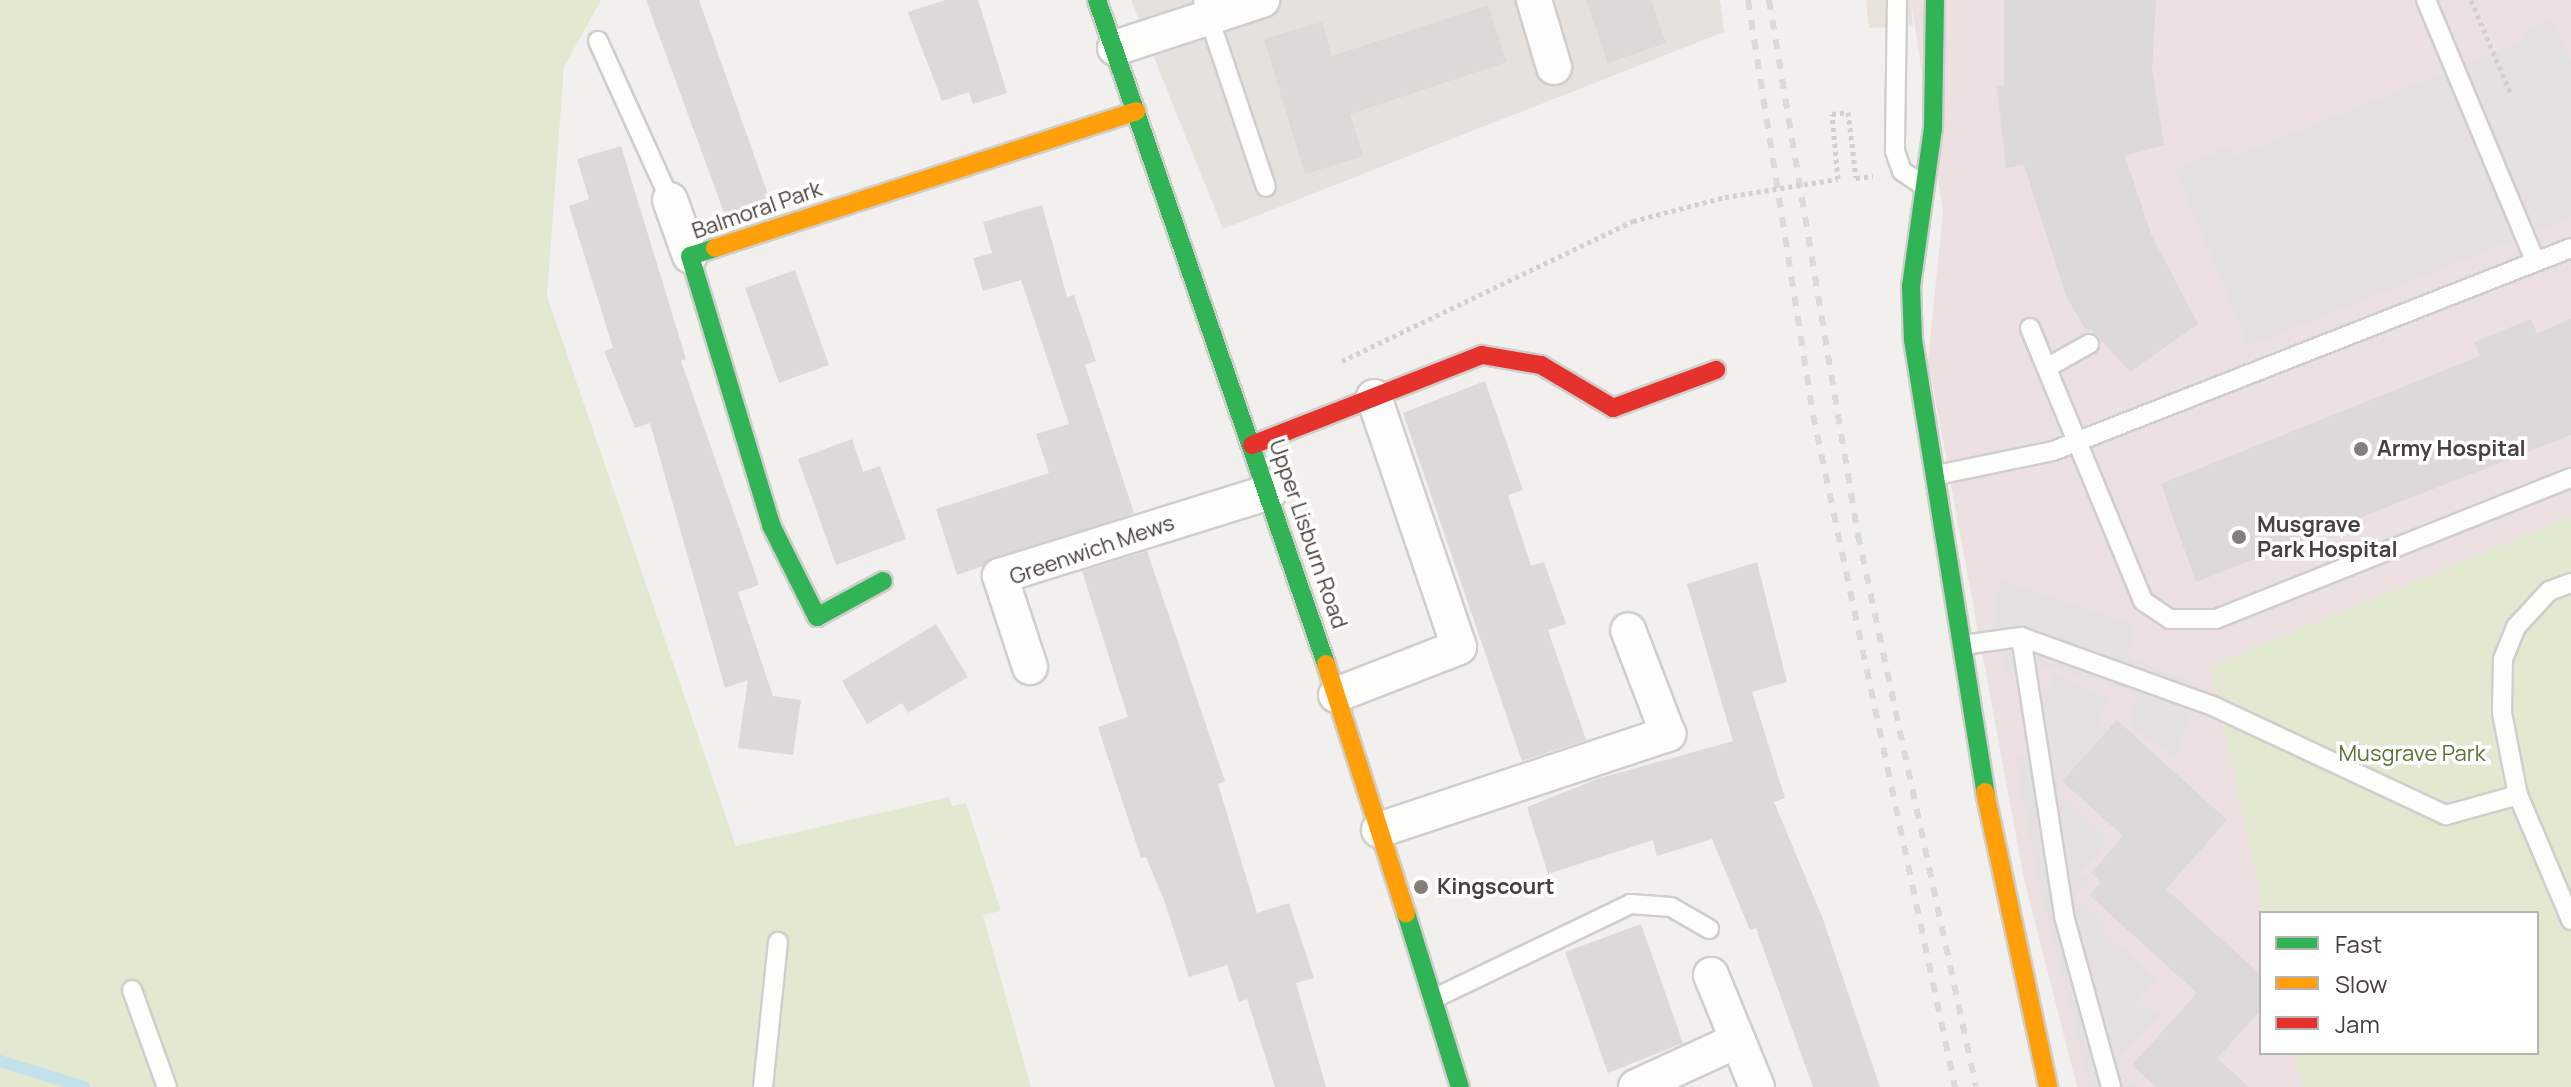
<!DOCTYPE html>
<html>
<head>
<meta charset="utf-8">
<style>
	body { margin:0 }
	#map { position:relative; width:2571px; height:1087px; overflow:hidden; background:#f2f0ee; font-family:Manrope,sans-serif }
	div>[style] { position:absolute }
	.residential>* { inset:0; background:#e5e1dc }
	.education>* { inset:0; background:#e8e2da }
	.medical>* { inset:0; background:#ece1e0 }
	.green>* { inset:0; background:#e3e9d1 }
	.parking>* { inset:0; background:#e4e1df }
	.stream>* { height:12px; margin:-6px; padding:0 6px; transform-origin:6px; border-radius:6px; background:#c3e1eb }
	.building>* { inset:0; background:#dcd9d6 }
	.path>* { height:5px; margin-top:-2.5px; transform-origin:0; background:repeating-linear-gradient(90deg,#d2d0cc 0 4px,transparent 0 8px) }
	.roads { filter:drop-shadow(2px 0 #d0cecb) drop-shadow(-2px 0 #d0cecb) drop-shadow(0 2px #d0cecb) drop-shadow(0 -2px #d0cecb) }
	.lane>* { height:18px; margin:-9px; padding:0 9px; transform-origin:9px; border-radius:9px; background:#fdfdfc }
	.street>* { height:34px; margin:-17px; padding:0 17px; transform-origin:17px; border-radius:17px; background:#fdfdfc }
	.fast>* { height:18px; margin:-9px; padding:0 9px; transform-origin:9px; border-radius:9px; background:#30b455 }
	.slow>* { height:18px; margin:-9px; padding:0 9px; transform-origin:9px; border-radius:9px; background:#ff9f0a }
	.jam>* { height:18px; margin:-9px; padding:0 9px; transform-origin:9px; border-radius:9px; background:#e5322d }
	.rail>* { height:6px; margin-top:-3px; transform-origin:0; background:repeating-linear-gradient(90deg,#dadada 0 10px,transparent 0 20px) }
	.path-bridge>* { height:5px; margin-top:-2.5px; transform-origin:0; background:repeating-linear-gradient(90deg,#d2d0cc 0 4px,transparent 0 8px) }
	.dots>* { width:22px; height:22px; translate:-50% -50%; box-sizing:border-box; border:4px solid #fff; border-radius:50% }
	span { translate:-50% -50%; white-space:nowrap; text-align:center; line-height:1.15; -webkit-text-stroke:7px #fff; paint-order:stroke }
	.street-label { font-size:22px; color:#48403a }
	.poi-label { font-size:22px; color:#48403a; font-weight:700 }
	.left { translate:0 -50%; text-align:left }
	.park-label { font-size:22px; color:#567433 }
	.legend { position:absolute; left:2259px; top:911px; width:280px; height:144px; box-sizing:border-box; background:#fff; border:2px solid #b6b3b0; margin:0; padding:10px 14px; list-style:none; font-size:24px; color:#48403a }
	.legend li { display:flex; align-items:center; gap:16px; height:40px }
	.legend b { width:40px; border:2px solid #b6b3b0 }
</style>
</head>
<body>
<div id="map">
	<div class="residential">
		<div style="clip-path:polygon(1131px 0,1720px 0,1724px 32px,1223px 229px)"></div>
	</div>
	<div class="education">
		<div style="clip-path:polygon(1866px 0,1911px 0,1913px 26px,1869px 28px)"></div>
	</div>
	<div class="medical">
		<div style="clip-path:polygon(1911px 0,2571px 0,2571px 517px,2211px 666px,2264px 913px,2261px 1053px,2294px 1053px,2304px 1087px,2077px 1087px,2024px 879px,1928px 361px,1943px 212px)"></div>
	</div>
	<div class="green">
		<div style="clip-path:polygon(0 0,601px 0,564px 67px,547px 296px,736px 846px,950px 797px,952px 806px,966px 803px,1001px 911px,983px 915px,1031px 1087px,0 1087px)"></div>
		<div style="clip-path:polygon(2571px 517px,2571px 1087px,2304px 1087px,2294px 1053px,2537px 1053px,2537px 913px,2264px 913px,2211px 666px)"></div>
	</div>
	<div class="parking">
		<div style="clip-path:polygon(2553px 20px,2571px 61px,2571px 217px,2248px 346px,2176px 169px,2228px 147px,2234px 156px,2525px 41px,2522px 32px)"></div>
		<div style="clip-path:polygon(2003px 581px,2135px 626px,2128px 657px,2200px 685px,2176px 757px,2129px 725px,2137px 693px,2051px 666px,2004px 671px,1994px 604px)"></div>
		<div style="clip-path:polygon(2054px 673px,2107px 698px,2099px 724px,2107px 730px,2055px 788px,2109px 840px,2079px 873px,2089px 882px,2076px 898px,2105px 923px,2100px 929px,2156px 978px,2138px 1000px,2159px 1016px,2118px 1059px,2121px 1072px,2137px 1087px,2090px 1087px,2037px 875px,2016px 760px,2028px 754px,2018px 696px,2049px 688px)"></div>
	</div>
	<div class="stream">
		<div style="left:0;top:1061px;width:88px;rotate:17.2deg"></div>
	</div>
	<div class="building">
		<div style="clip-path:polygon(646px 0,699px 0,771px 203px,726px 218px)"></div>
		<div style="clip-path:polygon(945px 0,978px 0,1007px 93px,973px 104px,969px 92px,942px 101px,908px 12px)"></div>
		<div style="clip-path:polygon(1586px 0,1651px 0,1666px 43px,1608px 63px)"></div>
		<div style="clip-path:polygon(2004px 0,2156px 0,2152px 69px,2164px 145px,2125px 156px,2151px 234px,2198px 324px,2130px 372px,2091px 329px,2087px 332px,2066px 296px,2024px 165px,2006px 168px,1997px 86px,2004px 86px)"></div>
		<div style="clip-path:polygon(1488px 5px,1507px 62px,1350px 114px,1363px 156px,1305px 174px,1264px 39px,1322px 22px,1332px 56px)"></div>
		<div style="clip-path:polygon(621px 146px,686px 359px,681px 361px,759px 585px,738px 592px,773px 696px,801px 700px,793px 755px,738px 748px,748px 680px,725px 688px,650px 423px,635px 428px,604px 351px,613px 348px,569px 206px,589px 199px,577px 159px)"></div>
		<div style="clip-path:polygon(1042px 205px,1067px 297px,1074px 295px,1096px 361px,1085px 365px,1134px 513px,957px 575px,936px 509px,1049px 473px,1036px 434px,1069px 424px,1021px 280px,983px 291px,973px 258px,992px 253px,983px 222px)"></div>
		<div style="clip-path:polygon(795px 270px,829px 365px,779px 383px,745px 288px)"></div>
		<div style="clip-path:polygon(2531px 319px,2537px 333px,2571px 319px,2571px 435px,2196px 582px,2161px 484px,2480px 356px,2474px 342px)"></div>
		<div style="clip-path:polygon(1485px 381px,1523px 490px,1508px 495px,1531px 566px,1544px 562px,1566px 624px,1548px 630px,1586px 740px,1522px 761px,1403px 413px)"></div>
		<div style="clip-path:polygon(852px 439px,863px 472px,880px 466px,906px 539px,836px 565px,798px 459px)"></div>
		<div style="clip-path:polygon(1147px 551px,1225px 781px,1218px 784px,1257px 913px,1289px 903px,1314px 978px,1296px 983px,1326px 1087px,1275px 1087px,1247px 999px,1239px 1002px,1227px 965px,1189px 977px,1164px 900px,1146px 857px,1141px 858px,1098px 727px,1128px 717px,1082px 571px)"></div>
		<div style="clip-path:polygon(1757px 562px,1787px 682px,1752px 692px,1785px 798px,1774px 802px,1823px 919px,1880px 1087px,1813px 1087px,1756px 928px,1750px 930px,1712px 839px,1657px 856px,1653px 840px,1548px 874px,1527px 807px,1600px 778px,1733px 741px,1687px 584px)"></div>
		<div style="clip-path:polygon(936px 624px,968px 677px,908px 713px,902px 703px,867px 724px,842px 681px)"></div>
		<div style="clip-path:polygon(2117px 720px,2227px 820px,2166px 889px,2261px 975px,2261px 1010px,2217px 1058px,2249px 1087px,2156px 1087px,2132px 1065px,2197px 993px,2089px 895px,2101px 882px,2091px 873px,2123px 836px,2062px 781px)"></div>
		<div style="clip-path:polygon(1641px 924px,1683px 1043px,1608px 1073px,1565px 952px)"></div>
	</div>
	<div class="path">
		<div style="left:2471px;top:0;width:100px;rotate:67deg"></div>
		<div style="left:1838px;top:179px;width:65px;rotate:-95.3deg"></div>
		<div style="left:1832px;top:114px;width:16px;rotate:-7deg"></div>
		<div style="left:1848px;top:112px;width:66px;rotate:83.1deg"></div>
		<div style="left:1856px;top:178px;width:17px;rotate:-7deg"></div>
		<div style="left:1342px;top:361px;width:323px;rotate:-25.7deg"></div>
		<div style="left:1633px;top:221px;width:95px;rotate:-14.6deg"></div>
	</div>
	<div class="roads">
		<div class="lane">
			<div style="left:1203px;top:0;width:197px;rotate:71.4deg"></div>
			<div style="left:1897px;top:0;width:151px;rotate:90.8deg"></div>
			<div style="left:1895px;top:151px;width:21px;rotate:71deg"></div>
			<div style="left:1902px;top:171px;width:25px;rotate:34deg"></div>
			<div style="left:2426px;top:0;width:283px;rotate:67.3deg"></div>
			<div style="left:598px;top:41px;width:175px;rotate:65.6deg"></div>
			<div style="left:2030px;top:328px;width:295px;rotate:67.5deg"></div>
			<div style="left:2143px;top:601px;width:32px;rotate:34deg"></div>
			<div style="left:2170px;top:619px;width:46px"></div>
			<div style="left:2216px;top:619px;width:382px;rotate:-21.7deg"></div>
			<div style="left:2048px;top:367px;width:47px;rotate:-29.3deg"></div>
			<div style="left:1937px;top:475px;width:118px;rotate:-11.7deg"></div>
			<div style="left:2053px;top:451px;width:556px;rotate:-21.4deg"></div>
			<div style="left:2571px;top:583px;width:23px;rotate:160deg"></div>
			<div style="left:2549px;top:591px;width:49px;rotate:132.5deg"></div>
			<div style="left:2516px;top:627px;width:35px;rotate:112deg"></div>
			<div style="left:2503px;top:659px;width:54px;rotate:91.1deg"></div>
			<div style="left:2502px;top:713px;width:84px;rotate:79deg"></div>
			<div style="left:2518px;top:795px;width:136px;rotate:67deg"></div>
			<div style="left:2021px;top:637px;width:282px;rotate:81.2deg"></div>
			<div style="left:2064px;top:916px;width:177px;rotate:74.6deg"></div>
			<div style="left:1963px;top:645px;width:59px;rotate:-7.9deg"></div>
			<div style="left:2021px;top:637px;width:206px;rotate:19.8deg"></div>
			<div style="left:2215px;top:707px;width:255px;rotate:25.1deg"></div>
			<div style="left:2446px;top:815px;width:75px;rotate:-15.5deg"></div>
			<div style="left:132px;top:990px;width:103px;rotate:70.2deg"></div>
			<div style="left:1433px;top:999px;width:219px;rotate:-25.7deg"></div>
			<div style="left:1630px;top:904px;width:41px;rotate:4.2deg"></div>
			<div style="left:1671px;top:907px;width:44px;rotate:30.1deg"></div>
			<div style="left:763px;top:1087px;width:146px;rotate:-84.1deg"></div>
		</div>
		<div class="street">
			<div style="left:1534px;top:0;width:70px;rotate:73.4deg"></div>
			<div style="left:1115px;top:48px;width:155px;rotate:-18.1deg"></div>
			<div style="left:670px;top:200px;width:59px;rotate:70.3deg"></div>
			<div style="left:1030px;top:667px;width:96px;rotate:-108.2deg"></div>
			<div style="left:1000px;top:576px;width:282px;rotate:-17.3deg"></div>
			<div style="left:1336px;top:695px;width:132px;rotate:-21.3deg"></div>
			<div style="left:1459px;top:647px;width:264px;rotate:-108.8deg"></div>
			<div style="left:1379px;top:830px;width:305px;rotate:-18.4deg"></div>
			<div style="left:1668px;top:734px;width:111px;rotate:-111deg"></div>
			<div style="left:1711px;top:975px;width:121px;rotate:67.7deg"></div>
			<div style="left:1636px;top:1087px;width:112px;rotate:-24.7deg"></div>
		</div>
		<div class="fast">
			<div style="left:1097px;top:0;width:702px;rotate:70.97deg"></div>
			<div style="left:1935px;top:0;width:128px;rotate:90.9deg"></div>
			<div style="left:1933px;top:128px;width:160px;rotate:97.9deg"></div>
			<div style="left:1911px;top:286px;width:54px;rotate:87.9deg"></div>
			<div style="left:1913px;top:340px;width:458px;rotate:80.9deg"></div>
			<div style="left:715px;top:248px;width:26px;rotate:162deg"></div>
			<div style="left:690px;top:256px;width:281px;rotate:73.2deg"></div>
			<div style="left:771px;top:525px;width:103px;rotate:63.4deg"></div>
			<div style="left:817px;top:617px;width:75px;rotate:-28.6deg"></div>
			<div style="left:1406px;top:913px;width:182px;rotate:72.8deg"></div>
		</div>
		<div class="slow">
			<div style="left:715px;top:248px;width:443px;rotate:-18deg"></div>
			<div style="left:1326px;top:664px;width:262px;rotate:72.2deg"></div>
			<div style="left:1985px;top:792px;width:302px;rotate:77.9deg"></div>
		</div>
		<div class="jam">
			<div style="left:1252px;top:445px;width:247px;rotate:-21.4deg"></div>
			<div style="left:1482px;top:355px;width:60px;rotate:9.6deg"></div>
			<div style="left:1541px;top:365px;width:84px;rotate:30.8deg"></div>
			<div style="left:1613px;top:408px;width:110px;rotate:-20.3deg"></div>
		</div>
	</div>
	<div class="rail">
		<div style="left:1748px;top:0;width:420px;rotate:81.1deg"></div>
		<div style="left:1813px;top:415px;width:687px;rotate:78.07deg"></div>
		<div style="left:1769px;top:0;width:542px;rotate:80.56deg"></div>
		<div style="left:1858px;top:535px;width:564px;rotate:77.93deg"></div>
	</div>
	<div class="path-bridge">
		<div style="left:1725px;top:197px;width:114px;rotate:-9.1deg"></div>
	</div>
	<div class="dots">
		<div style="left:2361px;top:449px;background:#847e79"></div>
		<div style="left:2239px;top:537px;background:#847e79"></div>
		<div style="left:1421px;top:887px;background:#847e79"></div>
	</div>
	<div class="street-label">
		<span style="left:757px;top:210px;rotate:-19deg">Balmoral Park</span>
		<span style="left:1308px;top:534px;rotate:71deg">Upper Lisburn Road</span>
		<span style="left:1092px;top:550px;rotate:-19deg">Greenwich Mews</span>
	</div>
	<div class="poi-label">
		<span class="left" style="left:2377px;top:449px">Army Hospital</span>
		<span class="left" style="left:2257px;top:537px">Musgrave<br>Park Hospital</span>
		<span class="left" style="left:1437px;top:887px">Kingscourt</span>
	</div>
	<div class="park-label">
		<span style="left:2412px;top:754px">Musgrave Park</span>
	</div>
	<ul class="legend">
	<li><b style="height:10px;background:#30b455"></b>Fast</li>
	<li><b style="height:10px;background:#ff9f0a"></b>Slow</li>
	<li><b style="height:10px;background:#e5322d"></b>Jam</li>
	</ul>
</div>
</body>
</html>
